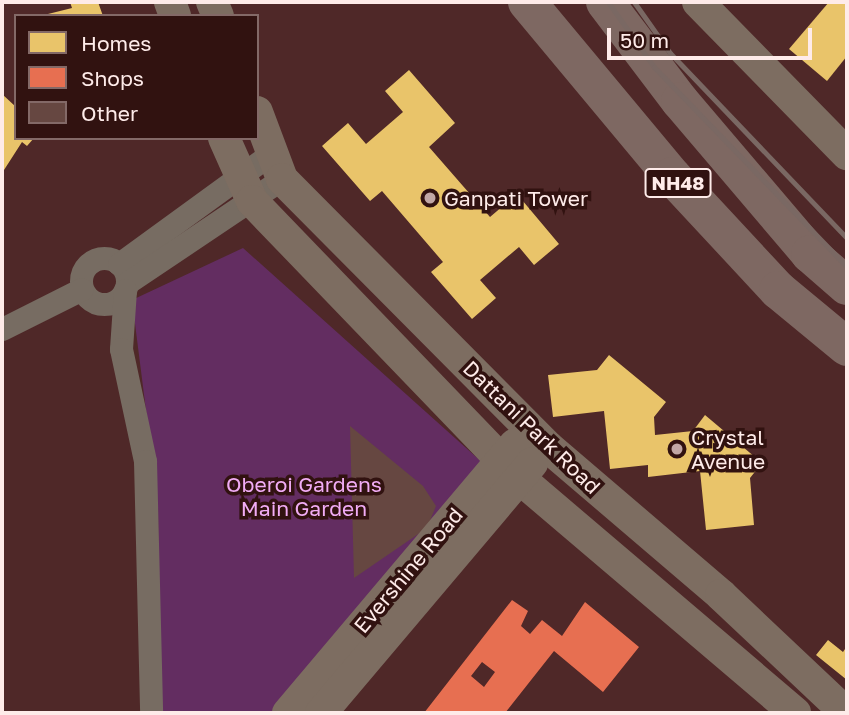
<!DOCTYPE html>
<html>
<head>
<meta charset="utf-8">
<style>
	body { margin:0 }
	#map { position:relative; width:849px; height:715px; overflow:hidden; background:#4f2828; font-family:"Golos Text",sans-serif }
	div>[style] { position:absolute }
	.green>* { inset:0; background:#632d61 }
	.homes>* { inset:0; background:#e9c46a }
	.shops>* { inset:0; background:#e76f51 }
	.building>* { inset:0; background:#664741 }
	.street>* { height:23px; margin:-11.5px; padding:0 11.5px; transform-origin:11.5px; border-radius:11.5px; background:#776c62 }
	.street>.ring { margin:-11.5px; padding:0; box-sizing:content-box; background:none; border:23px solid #776c62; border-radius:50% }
	.secondary>* { height:32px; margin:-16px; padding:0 16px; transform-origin:16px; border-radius:16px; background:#7d6d61 }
	.highway>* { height:38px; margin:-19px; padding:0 19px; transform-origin:19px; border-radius:19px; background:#7e6862 }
	.rail>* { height:5px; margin:-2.5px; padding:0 2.5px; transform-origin:2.5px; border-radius:2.5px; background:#7a6863 }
	.dots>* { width:19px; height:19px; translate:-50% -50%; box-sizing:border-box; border:4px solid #311210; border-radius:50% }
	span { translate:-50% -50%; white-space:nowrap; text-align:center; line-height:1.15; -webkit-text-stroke:7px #311210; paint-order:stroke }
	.shield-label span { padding:2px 5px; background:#311210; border:2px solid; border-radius:5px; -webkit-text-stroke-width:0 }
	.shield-label { font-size:19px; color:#feebe9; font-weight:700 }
	.poi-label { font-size:21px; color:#feebe9 }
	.left { translate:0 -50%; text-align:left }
	.street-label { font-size:21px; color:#feebe9 }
	.park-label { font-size:21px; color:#f1acf5 }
	.frame { position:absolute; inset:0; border:4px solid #feebe9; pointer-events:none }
	.legend { position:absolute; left:14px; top:14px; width:245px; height:126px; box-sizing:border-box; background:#311210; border:2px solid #836967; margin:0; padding:9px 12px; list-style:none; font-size:21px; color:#feebe9 }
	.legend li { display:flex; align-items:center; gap:14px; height:35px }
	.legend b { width:35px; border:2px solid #836967 }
	.scale { position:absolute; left:607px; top:28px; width:205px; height:32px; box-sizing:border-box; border:4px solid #feebe9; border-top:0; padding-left:9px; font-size:21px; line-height:24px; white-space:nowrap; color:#feebe9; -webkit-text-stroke:5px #311210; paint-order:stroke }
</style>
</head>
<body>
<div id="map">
	<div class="green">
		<div style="clip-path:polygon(243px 248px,504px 482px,316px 713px,160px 713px,158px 505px,132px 300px)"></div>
	</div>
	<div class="homes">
		<div style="clip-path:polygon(70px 2px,98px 2px,103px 16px,40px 16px,72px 8px)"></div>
		<div style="clip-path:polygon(829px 2px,847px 2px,847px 56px,827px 81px,789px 49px)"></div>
		<div style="clip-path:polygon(409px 70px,455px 123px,429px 147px,490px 217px,517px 194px,559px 244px,534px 265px,519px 247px,480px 280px,496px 298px,472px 319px,431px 272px,443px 262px,382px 191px,370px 201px,322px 146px,348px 123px,366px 144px,403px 112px,385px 91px)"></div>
		<div style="clip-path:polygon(2px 94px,16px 107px,16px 138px,34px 138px,27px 146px,22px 142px,4px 170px)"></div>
		<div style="clip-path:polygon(609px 355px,666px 402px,654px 417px,655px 435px,693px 431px,705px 415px,762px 463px,750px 478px,754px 525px,706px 530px,700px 471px,648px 477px,648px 465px,610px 469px,604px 411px,553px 417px,548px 375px,597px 370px)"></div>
		<div style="clip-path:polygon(828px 640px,843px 652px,847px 646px,847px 680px,816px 655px)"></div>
	</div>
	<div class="shops">
		<div style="clip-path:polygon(evenodd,512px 600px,528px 611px,521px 626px,530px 634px,542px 620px,562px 636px,585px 602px,639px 647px,603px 692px,554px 651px,505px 713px,424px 713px,512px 600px,482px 662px,495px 672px,484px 687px,471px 676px,482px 662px)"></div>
	</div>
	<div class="building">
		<div style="clip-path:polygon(350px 426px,423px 486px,436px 506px,427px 528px,354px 578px)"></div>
	</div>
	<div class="street">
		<div class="ring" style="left:81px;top:258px;width:23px;height:23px"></div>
		<div style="left:119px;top:264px;width:190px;rotate:-36deg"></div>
		<div style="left:127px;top:283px;width:187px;rotate:-33.9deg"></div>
		<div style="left:125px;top:290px;width:59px;rotate:93.9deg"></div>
		<div style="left:121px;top:349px;width:115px;rotate:77.9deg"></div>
		<div style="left:145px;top:461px;width:252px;rotate:88.6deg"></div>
		<div style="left:2px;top:329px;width:89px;rotate:-26.6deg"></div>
	</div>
	<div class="secondary">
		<div style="left:170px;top:2px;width:15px;rotate:70deg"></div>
		<div style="left:212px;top:2px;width:15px;rotate:67deg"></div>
		<div style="left:698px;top:2px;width:213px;rotate:45.6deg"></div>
		<div style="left:257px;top:112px;width:72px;rotate:69.5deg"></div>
		<div style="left:282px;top:179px;width:378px;rotate:45.2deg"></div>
		<div style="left:548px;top:447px;width:228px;rotate:40.5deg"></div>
		<div style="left:721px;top:595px;width:172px;rotate:43.3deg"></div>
		<div style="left:224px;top:138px;width:69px;rotate:66deg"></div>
		<div style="left:252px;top:201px;width:383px;rotate:46.1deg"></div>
		<div style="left:518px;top:477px;width:364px;rotate:40.4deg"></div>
		<div style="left:288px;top:713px;width:352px;rotate:-49.8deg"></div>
		<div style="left:321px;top:713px;width:327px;rotate:-49.8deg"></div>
	</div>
	<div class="highway">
		<div style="left:527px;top:2px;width:226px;rotate:50.2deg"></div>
		<div style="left:672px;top:176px;width:156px;rotate:47.1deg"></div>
		<div style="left:778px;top:290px;width:89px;rotate:39.6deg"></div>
		<div style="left:605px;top:2px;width:124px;rotate:52.9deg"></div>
		<div style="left:680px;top:101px;width:201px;rotate:49.6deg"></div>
		<div style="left:810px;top:254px;width:49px;rotate:40.9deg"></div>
	</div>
	<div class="rail">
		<div style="left:608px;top:2px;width:80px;rotate:54.7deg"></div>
		<div style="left:654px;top:67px;width:278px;rotate:46deg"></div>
		<div style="left:634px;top:2px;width:62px;rotate:54.8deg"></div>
		<div style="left:670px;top:53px;width:256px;rotate:46.3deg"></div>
	</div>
	<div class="dots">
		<div style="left:430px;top:198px;background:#c1a7a5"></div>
		<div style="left:677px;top:449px;background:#c1a7a5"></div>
	</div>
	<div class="shield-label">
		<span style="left:678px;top:183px">NH48</span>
	</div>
	<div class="poi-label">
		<span class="left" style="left:444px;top:198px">Ganpati Tower</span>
		<span class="left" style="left:691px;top:449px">Crystal<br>Avenue</span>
	</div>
	<div class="street-label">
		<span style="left:532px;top:427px;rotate:44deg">Dattani Park Road</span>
		<span style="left:408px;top:570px;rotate:-50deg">Evershine Road</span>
	</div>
	<div class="park-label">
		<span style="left:304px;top:496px">Oberoi Gardens<br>Main Garden</span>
	</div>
	<div class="frame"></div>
	<ul class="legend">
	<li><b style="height:19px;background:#e9c46a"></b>Homes</li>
	<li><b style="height:19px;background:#e76f51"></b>Shops</li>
	<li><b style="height:19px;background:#664741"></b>Other</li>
	</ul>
	<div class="scale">50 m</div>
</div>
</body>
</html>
